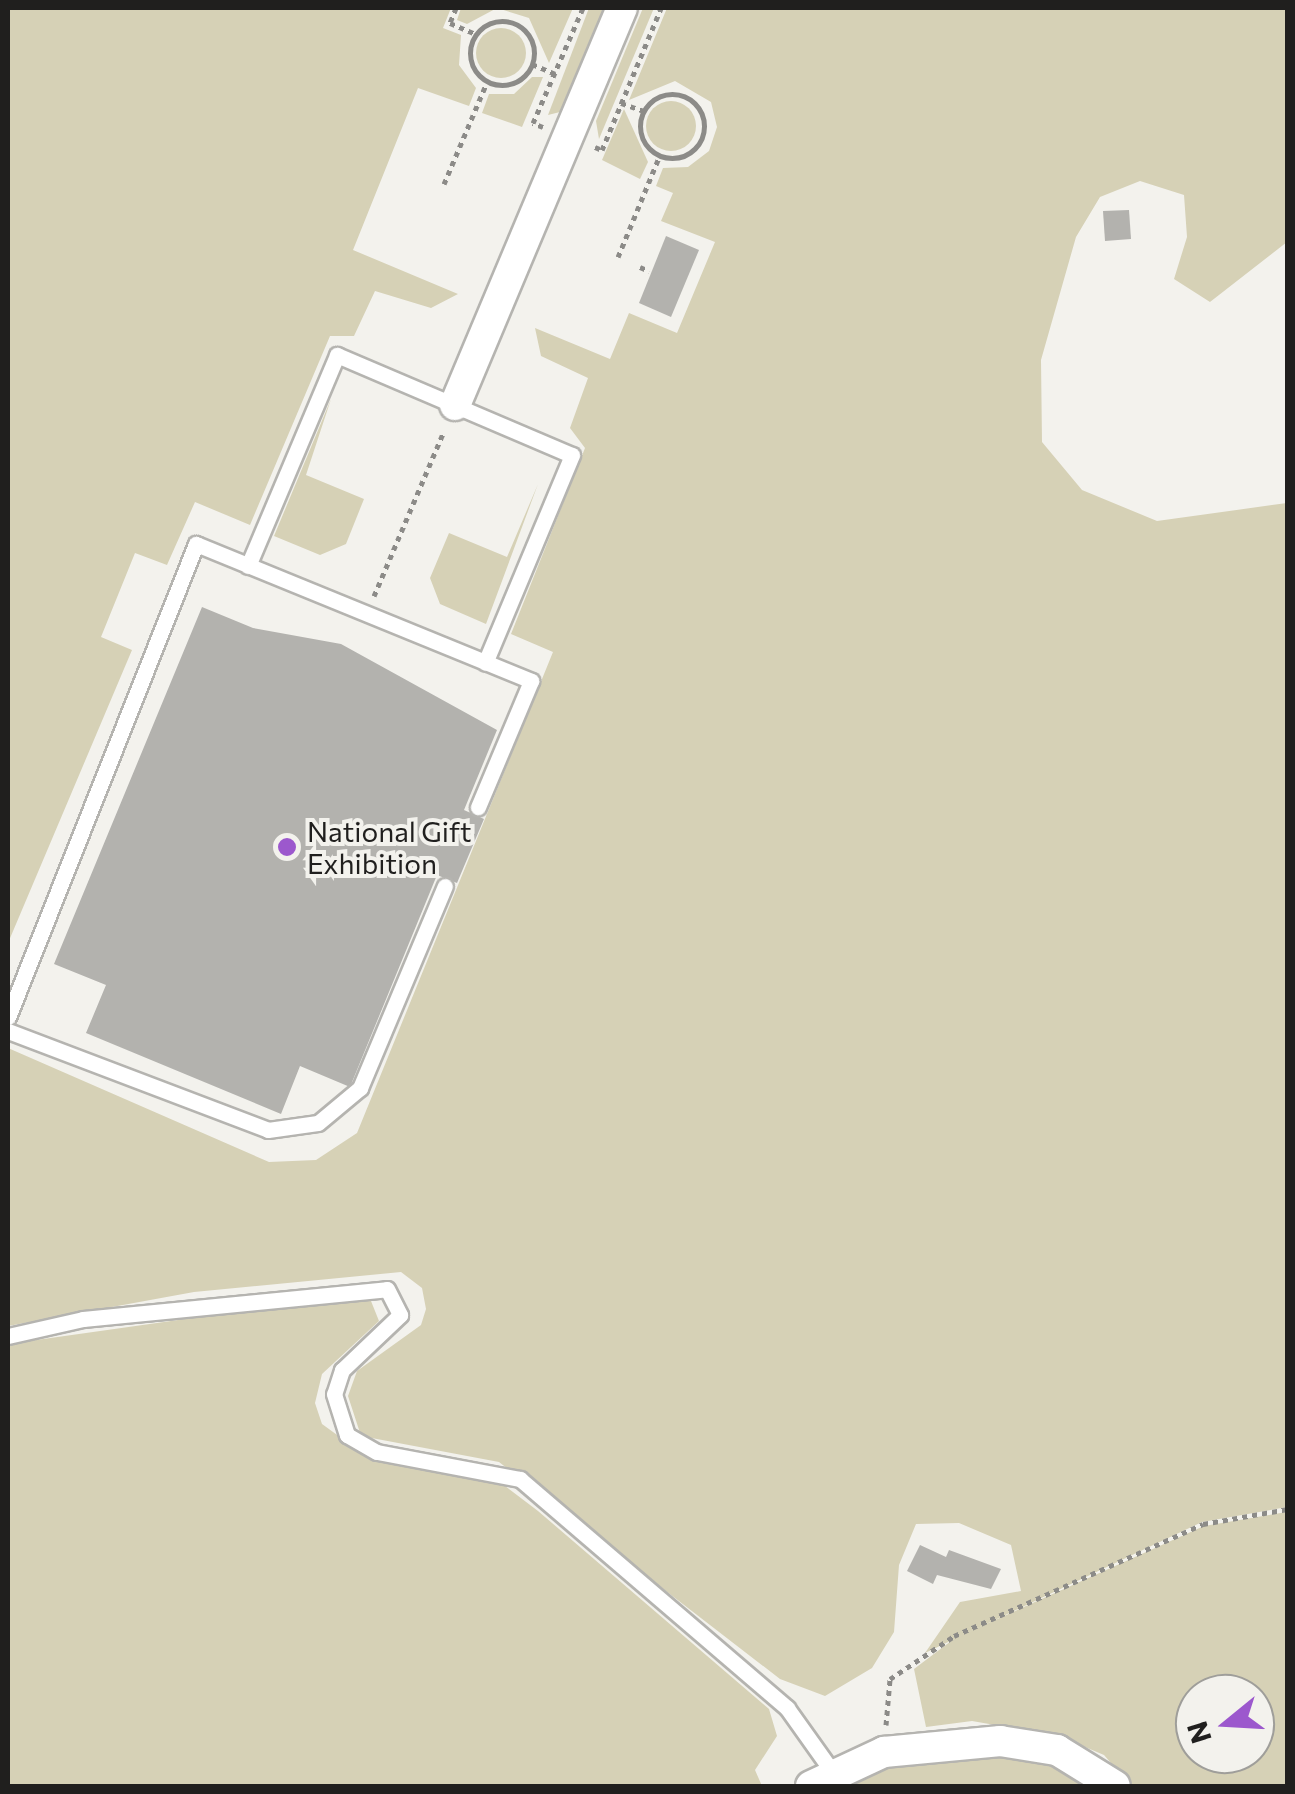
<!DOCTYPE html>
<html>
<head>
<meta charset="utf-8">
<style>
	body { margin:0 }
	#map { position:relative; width:1295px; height:1794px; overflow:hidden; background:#f3f2ed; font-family:Commissioner,sans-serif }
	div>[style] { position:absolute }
	.green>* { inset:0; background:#d6d1b6 }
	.round { border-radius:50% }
	.building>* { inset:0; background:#b3b2ae }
	.path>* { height:5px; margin-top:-2.5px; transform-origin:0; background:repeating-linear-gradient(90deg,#8c8b88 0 5px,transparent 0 10px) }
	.path>.ring { margin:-2.5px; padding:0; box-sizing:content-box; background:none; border:5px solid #8c8b88; border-radius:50% }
	.roads { filter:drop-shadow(2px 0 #b5b4b0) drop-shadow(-2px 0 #b5b4b0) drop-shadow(0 2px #b5b4b0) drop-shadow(0 -2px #b5b4b0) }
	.service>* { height:15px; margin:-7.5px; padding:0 7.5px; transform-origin:7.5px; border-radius:7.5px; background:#fff }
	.minor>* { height:30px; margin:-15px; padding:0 15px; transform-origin:15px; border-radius:15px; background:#fff }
	.dots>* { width:28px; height:28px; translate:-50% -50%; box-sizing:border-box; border:5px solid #f3f2ed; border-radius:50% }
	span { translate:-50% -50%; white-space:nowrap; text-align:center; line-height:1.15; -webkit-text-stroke:8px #f3f2ed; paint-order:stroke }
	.poi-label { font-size:28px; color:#201f1e }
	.left { translate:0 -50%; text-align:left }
	.frame { position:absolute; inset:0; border:10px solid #201f1e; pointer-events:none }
	.north { position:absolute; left:1175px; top:1674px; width:100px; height:100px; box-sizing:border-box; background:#f3f2ed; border:2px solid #9f9e9a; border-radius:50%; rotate:252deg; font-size:28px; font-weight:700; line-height:40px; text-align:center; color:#201f1e }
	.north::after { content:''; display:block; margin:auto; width:35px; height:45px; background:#9c58cd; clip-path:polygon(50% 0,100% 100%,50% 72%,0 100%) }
</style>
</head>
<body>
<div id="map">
	<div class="green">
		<div style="clip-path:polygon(8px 8px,451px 8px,443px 28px,461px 35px,459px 65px,476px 88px,469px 106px,418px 88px,353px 250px,458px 294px,431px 308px,375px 291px,354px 336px,330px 336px,250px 525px,195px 502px,167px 565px,135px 553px,101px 637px,132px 650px,8px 943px)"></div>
		<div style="clip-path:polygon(461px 8px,573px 8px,549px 63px,529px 18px,497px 8px,467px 24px,457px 20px)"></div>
		<div style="clip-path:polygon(589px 8px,604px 8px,560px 112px,548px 115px)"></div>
		<div style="clip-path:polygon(643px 8px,654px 8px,599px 139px,596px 121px)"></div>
		<div style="clip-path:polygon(667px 8px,1287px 8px,1287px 242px,1210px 302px,1174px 279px,1187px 237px,1184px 195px,1140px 181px,1100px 197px,1076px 237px,1041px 360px,1042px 442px,1082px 490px,1157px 521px,1287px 503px,1287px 1507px,1202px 1522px,925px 1653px,960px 1602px,1021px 1591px,1011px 1545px,959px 1523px,916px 1524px,899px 1565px,894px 1632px,872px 1668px,825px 1696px,780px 1679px,499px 1462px,361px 1436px,348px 1396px,357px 1371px,421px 1325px,426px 1309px,422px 1288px,401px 1272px,194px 1292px,8px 1326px,8px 1048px,269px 1162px,316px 1160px,357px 1133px,553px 652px,511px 634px,585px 448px,570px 428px,588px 378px,541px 356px,535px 328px,610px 359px,629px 313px,677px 333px,715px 242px,661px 221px,673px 193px,656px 186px,663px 168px,688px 167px,709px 151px,717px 127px,711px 102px,675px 81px,629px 100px)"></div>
		<div class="round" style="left:476px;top:28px;width:50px;height:50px"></div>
		<div style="clip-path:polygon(532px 77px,543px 77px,522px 127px,482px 113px,489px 94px,514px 94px)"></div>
		<div class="round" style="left:646px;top:101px;width:50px;height:50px"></div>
		<div style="clip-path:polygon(624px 109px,648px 162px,640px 179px,602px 160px)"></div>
		<div style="clip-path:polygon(331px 399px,306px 475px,364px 499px,346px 544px,320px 555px,274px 536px)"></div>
		<div style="clip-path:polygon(538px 484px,486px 624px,440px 604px,430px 578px,449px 533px,507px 557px)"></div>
		<div style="clip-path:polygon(354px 1295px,371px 1301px,379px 1321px,322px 1374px,315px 1403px,322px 1424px,373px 1461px,496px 1479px,538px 1511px,769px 1709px,777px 1736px,755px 1770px,762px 1786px,8px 1786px,8px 1344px)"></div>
		<div style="clip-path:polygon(evenodd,1287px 1512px,1287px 1786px,1131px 1786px,1104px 1755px,1059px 1736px,972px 1721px,926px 1727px,914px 1669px,955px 1638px,1204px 1526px,1287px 1512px,1195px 1694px,1255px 1694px,1255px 1754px,1195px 1754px,1195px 1694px)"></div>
		<div style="clip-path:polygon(939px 1751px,1059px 1758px,1100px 1786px,824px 1786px)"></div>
	</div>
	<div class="building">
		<div style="clip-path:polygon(1129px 210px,1131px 239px,1105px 241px,1103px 211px)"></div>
		<div style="clip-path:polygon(666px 236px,699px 250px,671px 317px,639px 303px)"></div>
		<div style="clip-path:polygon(202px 607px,253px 628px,341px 644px,497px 730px,464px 810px,484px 819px,457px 883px,437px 875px,350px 1087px,300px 1066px,281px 1114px,86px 1033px,106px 985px,54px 964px)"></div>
		<div style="clip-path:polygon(920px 1545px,946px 1557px,949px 1550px,1001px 1569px,991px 1589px,937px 1575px,933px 1584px,907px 1571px)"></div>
	</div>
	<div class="path">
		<div style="left:456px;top:8px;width:16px;rotate:112deg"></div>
		<div style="left:450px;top:23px;width:28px;rotate:23deg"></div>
		<div class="ring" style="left:470px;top:21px;width:59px;height:59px"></div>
		<div style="left:532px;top:64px;width:25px;rotate:23deg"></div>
		<div class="ring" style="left:640px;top:94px;width:59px;height:59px"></div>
		<div style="left:621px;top:103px;width:24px;rotate:19deg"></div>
		<div style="left:543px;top:127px;width:11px;rotate:-158deg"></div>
		<div style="left:533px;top:123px;width:125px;rotate:-66.5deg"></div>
		<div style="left:595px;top:147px;width:8px;rotate:23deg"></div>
		<div style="left:602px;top:150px;width:154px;rotate:-67.4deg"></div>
		<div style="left:444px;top:184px;width:111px;rotate:-67.1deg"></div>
		<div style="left:618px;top:257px;width:110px;rotate:-67.6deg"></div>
		<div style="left:640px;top:267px;width:10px;rotate:24deg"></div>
		<div style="left:374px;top:596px;width:179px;rotate:-67deg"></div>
		<div style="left:886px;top:1725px;width:46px;rotate:-85deg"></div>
		<div style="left:890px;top:1679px;width:77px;rotate:-33.9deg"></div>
		<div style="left:954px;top:1636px;width:273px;rotate:-24.2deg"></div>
		<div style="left:1203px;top:1524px;width:86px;rotate:-10deg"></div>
	</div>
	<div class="roads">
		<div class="service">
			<div style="left:248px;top:566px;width:229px;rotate:-67.1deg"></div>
			<div style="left:337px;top:355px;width:255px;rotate:23.1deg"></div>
			<div style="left:572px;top:455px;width:225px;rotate:112.7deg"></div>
			<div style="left:8px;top:1017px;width:509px;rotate:-68.32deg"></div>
			<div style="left:196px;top:544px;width:362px;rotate:22.2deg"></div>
			<div style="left:531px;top:681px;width:137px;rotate:112.8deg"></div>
			<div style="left:8px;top:1031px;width:278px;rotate:20.8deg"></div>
			<div style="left:268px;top:1130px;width:50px;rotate:-8deg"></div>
			<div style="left:318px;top:1123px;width:55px;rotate:-39.8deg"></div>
			<div style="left:360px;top:1088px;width:219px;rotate:-67.2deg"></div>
			<div style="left:8px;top:1336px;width:77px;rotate:-12.8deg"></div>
			<div style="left:83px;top:1319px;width:305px;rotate:-5.6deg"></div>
			<div style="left:387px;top:1289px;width:29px;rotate:63deg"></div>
			<div style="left:400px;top:1315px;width:80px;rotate:136.5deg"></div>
			<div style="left:342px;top:1370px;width:25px;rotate:108deg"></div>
			<div style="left:334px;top:1394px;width:43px;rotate:72.4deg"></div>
			<div style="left:347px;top:1435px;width:34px;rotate:30deg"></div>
			<div style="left:377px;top:1452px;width:146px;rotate:10.7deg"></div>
			<div style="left:520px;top:1479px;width:352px;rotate:40.6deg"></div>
			<div style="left:787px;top:1708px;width:76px;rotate:54.6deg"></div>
		</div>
		<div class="minor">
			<div style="left:455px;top:405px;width:431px;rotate:-67.2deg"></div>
			<div style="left:811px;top:1786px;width:81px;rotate:-25deg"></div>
			<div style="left:884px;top:1752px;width:117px;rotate:-5.4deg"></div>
			<div style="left:1000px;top:1741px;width:58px;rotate:9deg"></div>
			<div style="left:1057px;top:1750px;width:68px;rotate:31.8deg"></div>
		</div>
	</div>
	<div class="dots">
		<div style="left:287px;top:847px;background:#9c58cd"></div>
	</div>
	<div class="poi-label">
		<span class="left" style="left:307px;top:847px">National Gift<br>Exhibition</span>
	</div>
	<div class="frame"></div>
	<div class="north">N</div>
</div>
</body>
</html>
